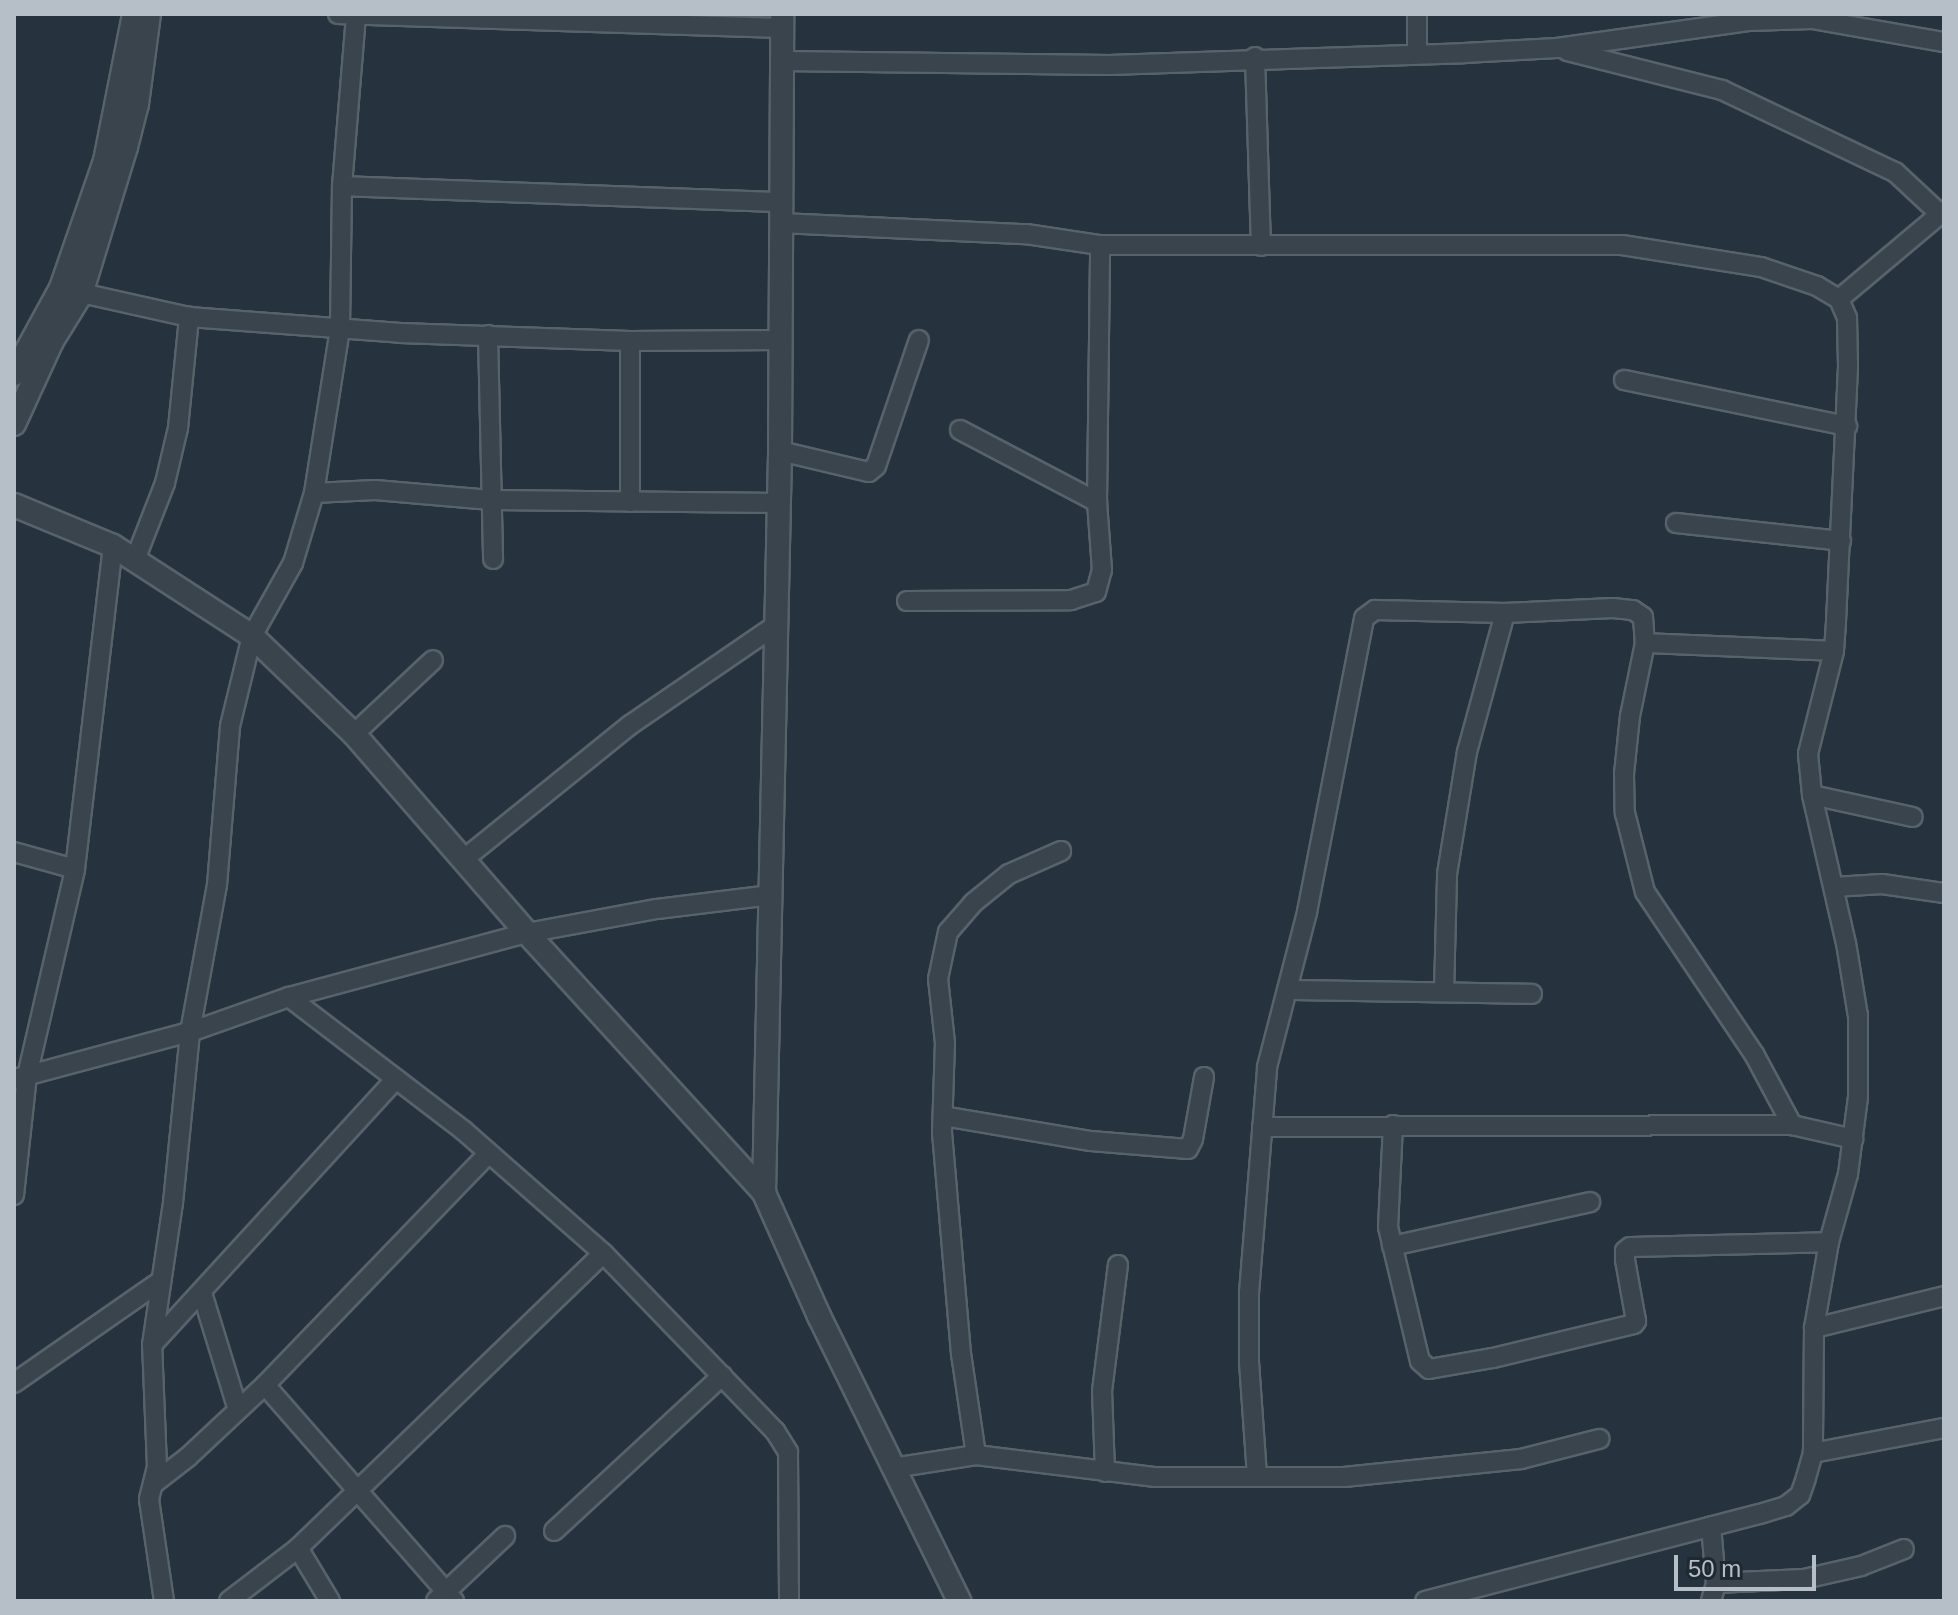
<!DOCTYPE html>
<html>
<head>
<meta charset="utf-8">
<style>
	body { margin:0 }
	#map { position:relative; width:1958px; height:1615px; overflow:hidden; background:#26323d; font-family:Helvetica,sans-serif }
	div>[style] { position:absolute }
	.roads { filter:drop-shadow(2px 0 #58626b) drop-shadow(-2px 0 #58626b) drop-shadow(0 2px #58626b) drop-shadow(0 -2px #58626b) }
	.minor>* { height:18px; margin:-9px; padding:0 9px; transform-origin:9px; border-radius:9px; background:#3a444d }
	.tertiary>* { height:22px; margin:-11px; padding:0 11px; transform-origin:11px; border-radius:11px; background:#3a444d }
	span { translate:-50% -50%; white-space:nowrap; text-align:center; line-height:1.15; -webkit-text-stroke:7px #1f2932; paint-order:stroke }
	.frame { position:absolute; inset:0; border:16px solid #b6bfc8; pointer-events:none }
	.scale { position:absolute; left:1674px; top:1555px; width:142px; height:36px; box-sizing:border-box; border:4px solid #b6bfc8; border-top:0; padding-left:10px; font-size:24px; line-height:28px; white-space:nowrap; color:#b6bfc8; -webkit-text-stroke:6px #1f2932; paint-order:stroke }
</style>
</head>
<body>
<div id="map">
	<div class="roads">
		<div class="minor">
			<div style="left:338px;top:14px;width:443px;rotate:1.8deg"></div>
			<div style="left:1417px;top:14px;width:39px;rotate:90deg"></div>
			<div style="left:1567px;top:51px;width:160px;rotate:14.1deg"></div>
			<div style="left:1722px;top:90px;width:191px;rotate:25.4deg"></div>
			<div style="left:1895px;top:172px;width:62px;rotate:43deg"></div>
			<div style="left:1255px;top:57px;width:189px;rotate:88.2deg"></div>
			<div style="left:780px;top:61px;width:329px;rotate:0.7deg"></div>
			<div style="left:1109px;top:65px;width:355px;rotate:-1.9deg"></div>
			<div style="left:1464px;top:53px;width:93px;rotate:-3.1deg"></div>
			<div style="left:1557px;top:48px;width:193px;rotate:-8deg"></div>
			<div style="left:1748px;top:21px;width:64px;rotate:-1.8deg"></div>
			<div style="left:1812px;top:19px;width:134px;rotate:9.9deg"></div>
			<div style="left:342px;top:186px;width:172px;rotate:-85.3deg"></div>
			<div style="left:780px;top:223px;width:246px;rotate:2.6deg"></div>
			<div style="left:1026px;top:234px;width:75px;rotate:8.5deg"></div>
			<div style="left:1100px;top:245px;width:522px"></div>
			<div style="left:1622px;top:245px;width:141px;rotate:9deg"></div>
			<div style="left:1761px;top:267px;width:59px;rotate:18.7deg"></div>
			<div style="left:1817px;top:286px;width:26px;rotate:31deg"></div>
			<div style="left:1839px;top:299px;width:21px;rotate:67deg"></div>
			<div style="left:1847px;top:318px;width:49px;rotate:88.8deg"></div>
			<div style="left:1848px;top:367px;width:255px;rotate:92.7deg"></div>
			<div style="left:1836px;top:622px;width:29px;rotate:94deg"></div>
			<div style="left:1834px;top:651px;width:106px;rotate:104.2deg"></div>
			<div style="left:1808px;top:754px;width:41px;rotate:84.4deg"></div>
			<div style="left:1812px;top:795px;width:152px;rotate:77.1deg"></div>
			<div style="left:1846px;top:943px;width:74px;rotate:80.7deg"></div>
			<div style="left:1858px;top:1016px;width:81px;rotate:90deg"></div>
			<div style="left:1858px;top:1097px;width:78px;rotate:97.4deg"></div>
			<div style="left:1848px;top:1174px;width:71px;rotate:105.6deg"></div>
			<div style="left:1829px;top:1242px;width:87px;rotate:99.9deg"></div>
			<div style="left:1814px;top:1328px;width:125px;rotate:90.5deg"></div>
			<div style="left:1813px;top:1453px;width:26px;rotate:106deg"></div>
			<div style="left:1806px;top:1478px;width:18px;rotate:109deg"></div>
			<div style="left:1800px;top:1495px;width:18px;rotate:142deg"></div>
			<div style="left:1786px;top:1506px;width:28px;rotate:163deg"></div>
			<div style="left:1759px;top:1514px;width:345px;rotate:165.4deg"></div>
			<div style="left:68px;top:290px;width:124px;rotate:12.6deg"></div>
			<div style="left:189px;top:317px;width:212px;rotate:4.3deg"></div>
			<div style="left:400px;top:333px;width:230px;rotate:2deg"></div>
			<div style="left:630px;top:341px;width:151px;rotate:-0.4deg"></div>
			<div style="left:1839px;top:299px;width:137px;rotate:-40deg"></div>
			<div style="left:488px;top:335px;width:224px;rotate:88.7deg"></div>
			<div style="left:630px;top:341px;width:161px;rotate:90deg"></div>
			<div style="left:1624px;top:380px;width:228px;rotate:11.7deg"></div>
			<div style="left:960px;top:430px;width:155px;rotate:27.7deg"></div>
			<div style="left:780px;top:451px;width:91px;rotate:13.3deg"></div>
			<div style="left:869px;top:472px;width:9px;rotate:-41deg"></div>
			<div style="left:876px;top:466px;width:133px;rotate:-71.2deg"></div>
			<div style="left:314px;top:493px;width:61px;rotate:-2.8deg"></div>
			<div style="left:375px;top:490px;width:116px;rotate:4.9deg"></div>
			<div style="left:491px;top:500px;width:288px;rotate:0.6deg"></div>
			<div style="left:1676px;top:523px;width:166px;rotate:6.2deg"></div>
			<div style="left:135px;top:560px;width:83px;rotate:-68.7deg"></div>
			<div style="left:165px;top:483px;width:57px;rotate:-76.7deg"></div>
			<div style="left:178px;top:428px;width:112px;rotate:-84.3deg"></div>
			<div style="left:907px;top:601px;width:164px;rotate:-0.3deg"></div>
			<div style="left:1071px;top:600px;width:26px;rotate:-18deg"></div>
			<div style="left:1096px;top:592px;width:23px;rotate:-75deg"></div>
			<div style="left:1102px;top:570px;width:68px;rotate:-94.2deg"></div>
			<div style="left:1097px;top:502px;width:257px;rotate:-89.3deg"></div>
			<div style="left:1645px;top:643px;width:189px;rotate:2.4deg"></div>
			<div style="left:354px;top:734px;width:108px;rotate:-43.1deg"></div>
			<div style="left:1812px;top:795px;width:103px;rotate:12.3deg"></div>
			<div style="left:14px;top:852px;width:63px;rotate:15.6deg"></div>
			<div style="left:464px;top:859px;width:213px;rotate:-38.9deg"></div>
			<div style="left:630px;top:725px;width:177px;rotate:-34.4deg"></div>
			<div style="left:1834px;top:887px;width:48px;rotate:-3.6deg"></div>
			<div style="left:1882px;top:884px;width:63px;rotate:8.3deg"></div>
			<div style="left:1287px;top:990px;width:245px;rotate:0.9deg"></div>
			<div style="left:1444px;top:992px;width:118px;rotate:-88.5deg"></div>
			<div style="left:1447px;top:874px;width:124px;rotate:-80.7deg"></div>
			<div style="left:1467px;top:752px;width:144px;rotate:-74.7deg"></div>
			<div style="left:289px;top:997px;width:220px;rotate:37.4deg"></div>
			<div style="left:464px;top:1131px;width:185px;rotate:41.3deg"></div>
			<div style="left:603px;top:1253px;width:248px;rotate:46deg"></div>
			<div style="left:775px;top:1431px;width:25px;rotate:58deg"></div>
			<div style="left:788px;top:1452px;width:149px;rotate:89.6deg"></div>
			<div style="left:14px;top:1079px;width:182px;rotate:-15deg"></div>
			<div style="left:190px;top:1032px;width:105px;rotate:-19.5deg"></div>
			<div style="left:289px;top:997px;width:246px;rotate:-15.1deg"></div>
			<div style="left:527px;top:933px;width:132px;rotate:-10.5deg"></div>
			<div style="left:657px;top:909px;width:115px;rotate:-7deg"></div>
			<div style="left:943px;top:1116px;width:150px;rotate:9.6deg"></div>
			<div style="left:1091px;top:1141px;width:97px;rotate:4.7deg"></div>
			<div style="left:1188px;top:1149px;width:11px;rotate:-63deg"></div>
			<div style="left:1193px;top:1139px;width:63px;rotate:-79.9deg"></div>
			<div style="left:1393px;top:1125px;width:102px;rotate:92.8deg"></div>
			<div style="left:1388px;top:1227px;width:138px;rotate:76.6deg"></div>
			<div style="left:1420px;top:1361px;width:12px;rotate:42deg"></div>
			<div style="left:1429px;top:1369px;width:65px;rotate:-9.8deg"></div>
			<div style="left:1493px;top:1358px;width:145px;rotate:-13.6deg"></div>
			<div style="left:1634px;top:1324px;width:4px;rotate:-56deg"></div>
			<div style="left:1636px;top:1321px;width:62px;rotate:-100.2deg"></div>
			<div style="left:1625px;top:1260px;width:9px;rotate:-90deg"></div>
			<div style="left:1625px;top:1251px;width:6px;rotate:-39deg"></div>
			<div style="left:1630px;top:1247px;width:199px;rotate:-1.4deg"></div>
			<div style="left:1262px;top:1127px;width:530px;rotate:-0.22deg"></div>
			<div style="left:14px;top:1195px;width:120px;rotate:-83.8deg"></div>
			<div style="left:27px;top:1076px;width:212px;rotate:-76.9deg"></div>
			<div style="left:75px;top:869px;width:325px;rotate:-83.3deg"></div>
			<div style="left:1392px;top:1246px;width:203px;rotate:-12.5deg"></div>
			<div style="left:202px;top:1293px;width:122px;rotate:72.9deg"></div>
			<div style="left:1814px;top:1328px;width:134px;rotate:-13.8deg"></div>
			<div style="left:152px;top:1345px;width:361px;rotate:-47.5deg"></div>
			<div style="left:14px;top:1383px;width:179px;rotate:-34.8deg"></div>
			<div style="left:265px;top:1385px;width:287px;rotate:48.8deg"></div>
			<div style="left:1813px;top:1453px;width:133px;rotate:-10.8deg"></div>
			<div style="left:976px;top:1455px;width:102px;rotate:-98.4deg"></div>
			<div style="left:961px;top:1354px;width:223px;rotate:-94.9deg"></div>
			<div style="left:942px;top:1132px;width:89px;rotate:-88.1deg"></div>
			<div style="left:945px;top:1043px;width:64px;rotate:-96.2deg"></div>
			<div style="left:938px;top:979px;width:48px;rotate:-78deg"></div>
			<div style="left:948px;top:932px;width:38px;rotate:-49deg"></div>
			<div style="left:973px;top:903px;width:46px;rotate:-38.9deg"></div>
			<div style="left:1009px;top:874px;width:57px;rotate:-23.9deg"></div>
			<div style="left:893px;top:1468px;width:84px;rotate:-8.9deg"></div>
			<div style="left:976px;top:1455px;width:181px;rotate:7deg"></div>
			<div style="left:1156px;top:1477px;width:188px"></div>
			<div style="left:1344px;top:1477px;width:178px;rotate:-5.8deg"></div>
			<div style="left:1521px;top:1459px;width:81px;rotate:-14.4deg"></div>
			<div style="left:1105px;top:1472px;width:81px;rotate:-92.1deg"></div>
			<div style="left:1102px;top:1391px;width:127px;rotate:-82.8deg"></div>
			<div style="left:1257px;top:1476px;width:115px;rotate:-94deg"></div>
			<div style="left:1249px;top:1361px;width:68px;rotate:-90deg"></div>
			<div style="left:1249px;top:1293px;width:227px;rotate:-85.4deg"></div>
			<div style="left:1267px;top:1067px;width:160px;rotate:-75.5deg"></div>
			<div style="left:1307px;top:912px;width:299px;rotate:-79deg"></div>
			<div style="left:1364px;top:618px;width:14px;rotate:-36deg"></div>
			<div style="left:1375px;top:610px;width:130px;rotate:1.3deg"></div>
			<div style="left:1505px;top:613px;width:108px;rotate:-2.7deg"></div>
			<div style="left:1613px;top:608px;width:20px;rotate:6deg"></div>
			<div style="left:1633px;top:610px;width:12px;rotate:35deg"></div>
			<div style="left:1643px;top:617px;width:26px;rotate:86deg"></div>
			<div style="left:1645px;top:643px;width:75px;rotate:101.6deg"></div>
			<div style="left:1630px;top:716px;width:58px;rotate:95.9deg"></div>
			<div style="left:1624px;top:774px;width:39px;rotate:89deg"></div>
			<div style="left:1625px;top:813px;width:81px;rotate:75.8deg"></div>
			<div style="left:1645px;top:892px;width:195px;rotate:56.1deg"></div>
			<div style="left:1754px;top:1054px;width:81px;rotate:61.8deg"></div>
			<div style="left:1792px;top:1125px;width:63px;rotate:12.9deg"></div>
			<div style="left:153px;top:1484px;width:44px;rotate:-37.6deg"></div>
			<div style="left:188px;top:1457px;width:105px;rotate:-43.1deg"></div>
			<div style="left:265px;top:1385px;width:322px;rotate:-46deg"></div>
			<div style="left:554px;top:1531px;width:229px;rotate:-42.7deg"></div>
			<div style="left:298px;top:1548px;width:62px;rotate:58.9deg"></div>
			<div style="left:1716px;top:1583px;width:88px;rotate:-2.6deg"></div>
			<div style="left:1804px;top:1579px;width:58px;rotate:-12.8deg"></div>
			<div style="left:1861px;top:1566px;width:46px;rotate:-21.6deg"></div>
			<div style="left:164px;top:1601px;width:103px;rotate:-98.4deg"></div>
			<div style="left:149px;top:1499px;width:33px;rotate:-76deg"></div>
			<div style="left:157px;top:1467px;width:122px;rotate:-92.3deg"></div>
			<div style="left:152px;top:1345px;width:144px;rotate:-81.6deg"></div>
			<div style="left:173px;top:1203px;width:172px;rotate:-84.3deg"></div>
			<div style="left:190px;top:1032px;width:149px;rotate:-79.6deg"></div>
			<div style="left:217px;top:885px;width:160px;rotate:-85.3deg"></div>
			<div style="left:230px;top:726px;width:93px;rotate:-76.3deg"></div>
			<div style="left:252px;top:636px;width:84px;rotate:-60.7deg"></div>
			<div style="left:293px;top:563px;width:73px;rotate:-73.3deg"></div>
			<div style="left:314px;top:493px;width:167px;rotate:-81deg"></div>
			<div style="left:340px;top:328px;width:142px;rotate:-89.2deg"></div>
			<div style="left:342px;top:186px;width:439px;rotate:2.1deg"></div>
			<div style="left:229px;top:1601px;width:87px;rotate:-37.5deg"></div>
			<div style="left:298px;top:1548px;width:424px;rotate:-44deg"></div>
			<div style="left:436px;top:1601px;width:95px;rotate:-43.3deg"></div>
			<div style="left:1711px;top:1601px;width:19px;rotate:-74deg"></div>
			<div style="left:1716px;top:1583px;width:57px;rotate:-95deg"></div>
		</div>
		<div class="tertiary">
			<div style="left:14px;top:374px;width:98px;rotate:-61.3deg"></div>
			<div style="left:61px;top:288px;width:134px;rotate:-70.9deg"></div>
			<div style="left:105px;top:161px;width:150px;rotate:-78.8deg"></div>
			<div style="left:14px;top:424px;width:91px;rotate:-65.4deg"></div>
			<div style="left:52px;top:341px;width:55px;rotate:-58.3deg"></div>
			<div style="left:81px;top:294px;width:154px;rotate:-73deg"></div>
			<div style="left:126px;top:147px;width:44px;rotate:-75.7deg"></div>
			<div style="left:137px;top:104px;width:91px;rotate:-82.4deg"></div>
			<div style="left:14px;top:505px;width:107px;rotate:22.5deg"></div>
			<div style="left:113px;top:546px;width:166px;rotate:32.9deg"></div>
			<div style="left:252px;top:636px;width:141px;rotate:43.9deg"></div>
			<div style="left:354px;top:734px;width:264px;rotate:49deg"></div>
			<div style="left:527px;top:933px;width:352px;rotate:47.6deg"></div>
			<div style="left:764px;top:1193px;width:135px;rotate:65.9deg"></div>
			<div style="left:819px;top:1316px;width:318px;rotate:63.8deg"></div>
			<div style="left:764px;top:1193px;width:742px;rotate:-88.76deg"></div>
			<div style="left:780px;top:451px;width:437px;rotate:-89.7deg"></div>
		</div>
	</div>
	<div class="frame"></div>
	<div class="scale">50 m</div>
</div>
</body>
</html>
